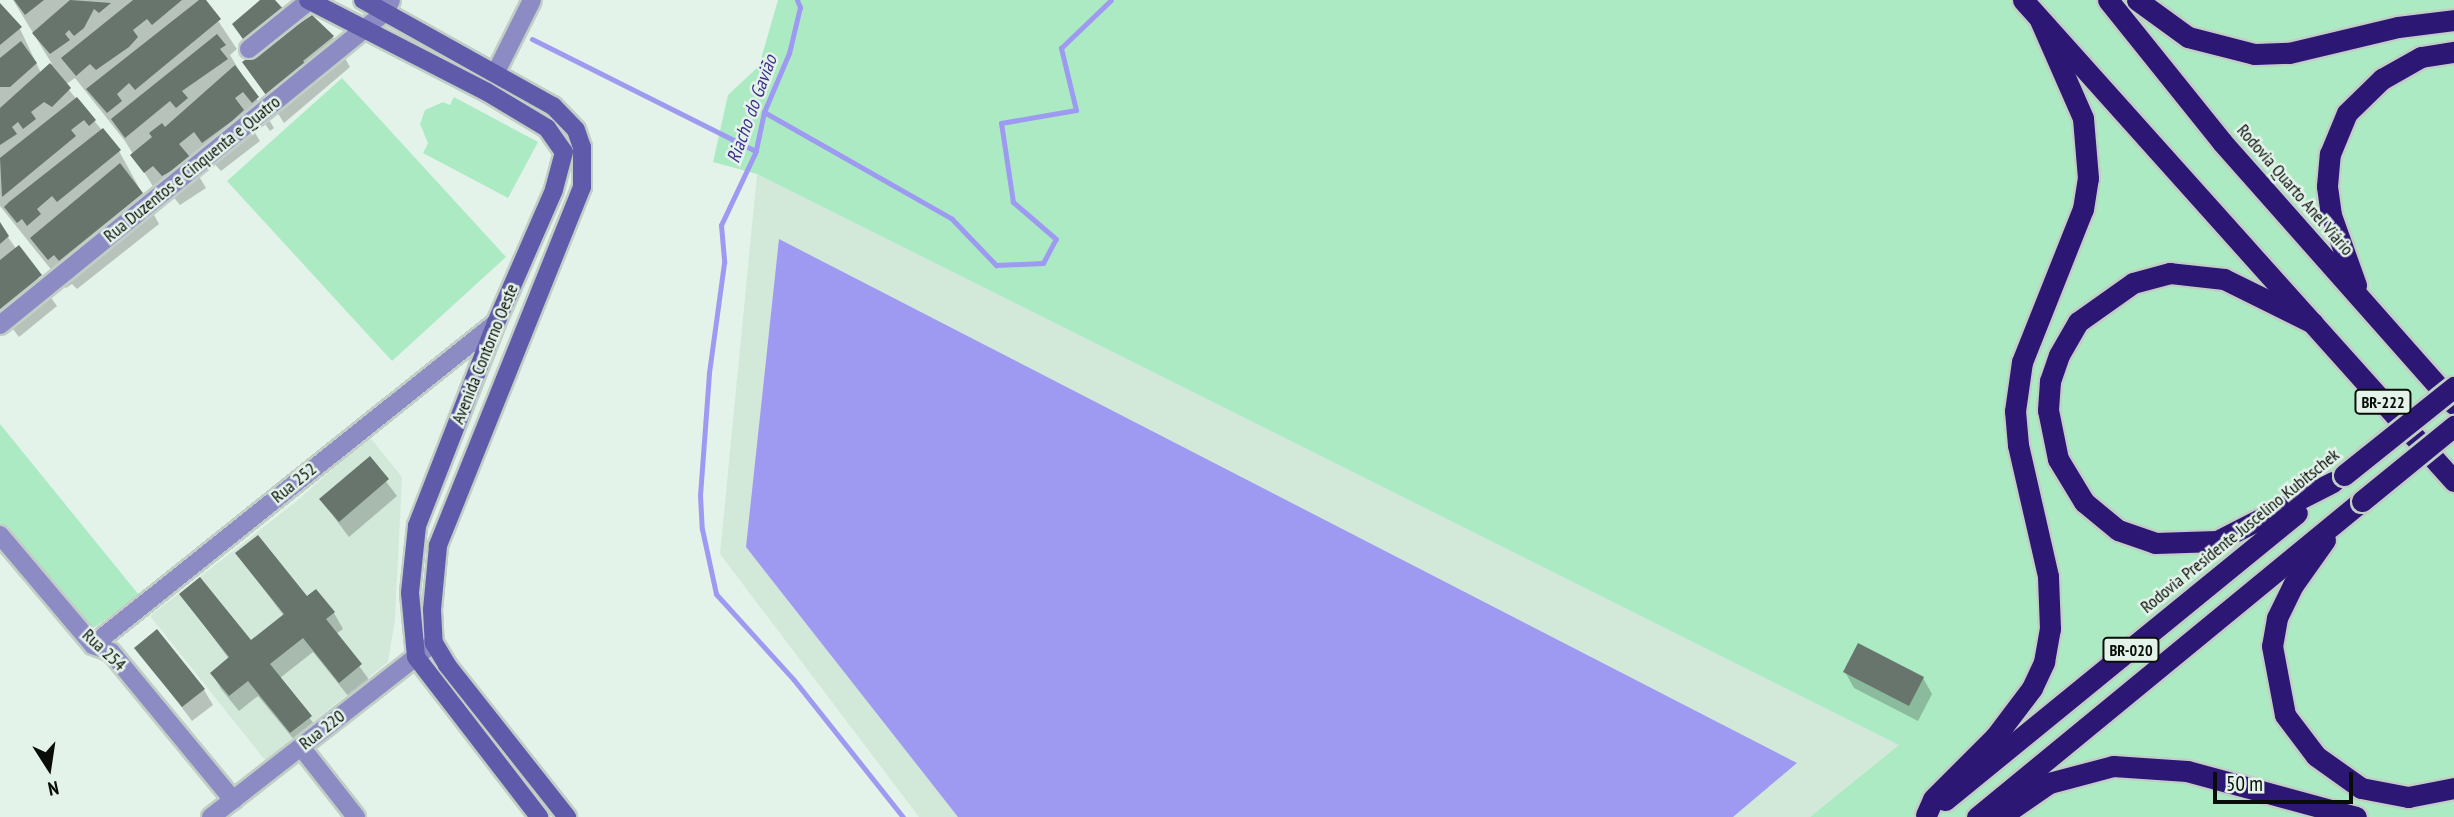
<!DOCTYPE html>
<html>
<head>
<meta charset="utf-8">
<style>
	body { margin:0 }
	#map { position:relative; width:2454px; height:817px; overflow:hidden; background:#e4f3e9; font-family:"PT Sans Narrow",sans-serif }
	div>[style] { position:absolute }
	.built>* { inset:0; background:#d2e9da }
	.green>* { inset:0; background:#aceac4 }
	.water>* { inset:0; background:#9e9af1 }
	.shadow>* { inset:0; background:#0003 }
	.stream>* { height:5px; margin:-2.5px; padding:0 2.5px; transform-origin:2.5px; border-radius:2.5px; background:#9e9af1 }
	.building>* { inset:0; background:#68756c }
	.roads { filter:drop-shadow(2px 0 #c1cec5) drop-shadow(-2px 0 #c1cec5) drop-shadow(0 2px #c1cec5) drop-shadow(0 -2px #c1cec5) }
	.street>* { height:18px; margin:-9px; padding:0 9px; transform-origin:9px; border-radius:9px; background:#8c8bc4 }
	.secondary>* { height:18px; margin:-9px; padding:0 9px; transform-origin:9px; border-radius:9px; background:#605aab }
	.highway>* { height:21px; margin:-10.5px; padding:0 10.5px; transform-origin:10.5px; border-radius:10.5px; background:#2d1775 }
	.bridges { filter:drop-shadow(2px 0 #c1cec5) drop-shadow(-2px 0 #c1cec5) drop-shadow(0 2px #c1cec5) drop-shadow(0 -2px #c1cec5) }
	.highway-bridge>* { height:21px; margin:-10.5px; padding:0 10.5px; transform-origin:10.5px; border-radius:10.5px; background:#2d1775 }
	span { translate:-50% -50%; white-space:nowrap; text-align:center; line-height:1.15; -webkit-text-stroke:5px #e4f3e9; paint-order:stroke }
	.shield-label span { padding:2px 5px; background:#e4f3e9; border:2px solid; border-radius:5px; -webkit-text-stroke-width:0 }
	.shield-label { font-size:16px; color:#080d0a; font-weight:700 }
	.street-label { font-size:18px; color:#080d0a }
	.water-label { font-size:19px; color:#3f2e91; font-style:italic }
	.north { position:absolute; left:14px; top:733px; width:70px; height:70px; -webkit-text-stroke:5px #e4f3e9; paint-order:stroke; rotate:168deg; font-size:19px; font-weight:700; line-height:28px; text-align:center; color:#080d0a }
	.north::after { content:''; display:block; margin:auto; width:24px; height:32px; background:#080d0a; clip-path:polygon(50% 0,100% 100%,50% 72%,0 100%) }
	.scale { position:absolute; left:2213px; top:772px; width:140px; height:32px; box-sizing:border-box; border:4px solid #080d0a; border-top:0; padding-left:9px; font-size:21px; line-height:24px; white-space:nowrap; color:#080d0a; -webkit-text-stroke:5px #e4f3e9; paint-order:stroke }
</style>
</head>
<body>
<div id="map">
	<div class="built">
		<div style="clip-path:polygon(757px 174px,1900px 745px,1810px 817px,919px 817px,720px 554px)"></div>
		<div style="clip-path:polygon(369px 436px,402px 477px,395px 620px,388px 662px,265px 760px,150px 616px,298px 500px)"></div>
	</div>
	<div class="green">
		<div style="clip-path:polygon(778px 0,2454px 0,2454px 817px,1810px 817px,1899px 745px,757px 174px,713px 162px,728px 95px,759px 66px)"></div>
		<div style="clip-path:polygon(342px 78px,506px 257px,392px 361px,227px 181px)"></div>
		<div style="clip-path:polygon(454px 97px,538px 142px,508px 198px,423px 153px,428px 143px,420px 124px,425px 110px,443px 102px,450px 105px)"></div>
		<div style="clip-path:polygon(0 424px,139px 595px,91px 630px,8px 528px,0 525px)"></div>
	</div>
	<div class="water">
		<div style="clip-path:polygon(779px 239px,1797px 763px,1733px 817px,958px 817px,746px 547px)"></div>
	</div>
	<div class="shadow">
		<div style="clip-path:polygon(13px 0,204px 0,237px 49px,230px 55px,274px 128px,270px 131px,262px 120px,252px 128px,260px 141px,221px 171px,212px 161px,197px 173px,206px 188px,180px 205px,171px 194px,162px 201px,125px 141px,75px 78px,65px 85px,119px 151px,159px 224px,77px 289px,72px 284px,66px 288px,0 206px,0 5px,20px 29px,41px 73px,52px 64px)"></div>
		<div style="clip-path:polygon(263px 0,273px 0,294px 29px,312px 17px,333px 37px,350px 67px,284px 123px,245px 62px,253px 57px,234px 24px)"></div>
		<div style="clip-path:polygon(0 226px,57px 306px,19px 337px,10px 325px,0 332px)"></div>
		<div style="clip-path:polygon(369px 459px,397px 496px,349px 537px,321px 500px)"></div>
		<div style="clip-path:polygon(237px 554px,334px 613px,343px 629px,336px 634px,370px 681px,349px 697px,313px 652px,280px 678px,320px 732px,300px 747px,258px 696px,239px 711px,221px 689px,212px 673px,229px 659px,181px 594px,251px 643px,284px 616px)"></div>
		<div style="clip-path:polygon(137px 648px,204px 690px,213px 705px,192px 721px)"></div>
		<div style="clip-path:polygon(1845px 672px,1923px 678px,1932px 694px,1918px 721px,1854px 688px)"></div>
	</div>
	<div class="stream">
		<div style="left:797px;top:0;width:8px;rotate:67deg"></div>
		<div style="left:800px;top:7px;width:47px;rotate:103.4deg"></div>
		<div style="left:789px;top:53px;width:64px;rotate:113deg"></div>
		<div style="left:764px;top:112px;width:40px;rotate:102deg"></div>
		<div style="left:756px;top:151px;width:82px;rotate:115.3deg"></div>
		<div style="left:721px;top:225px;width:38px;rotate:85deg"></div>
		<div style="left:724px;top:263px;width:111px;rotate:97.8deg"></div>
		<div style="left:709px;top:373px;width:122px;rotate:94.2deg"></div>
		<div style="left:700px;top:495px;width:34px;rotate:87deg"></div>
		<div style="left:702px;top:529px;width:66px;rotate:77.8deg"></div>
		<div style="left:716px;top:594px;width:116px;rotate:47.8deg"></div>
		<div style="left:794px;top:680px;width:175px;rotate:51.5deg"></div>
		<div style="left:532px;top:39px;width:250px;rotate:26.6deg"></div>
		<div style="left:764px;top:112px;width:216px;rotate:29.6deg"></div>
		<div style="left:952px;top:219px;width:64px;rotate:46.3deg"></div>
		<div style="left:996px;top:265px;width:47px;rotate:-2.4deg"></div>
		<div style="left:1043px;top:263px;width:27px;rotate:-62deg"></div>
		<div style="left:1056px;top:239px;width:57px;rotate:-139.3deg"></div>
		<div style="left:1013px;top:202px;width:80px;rotate:-98.6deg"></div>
		<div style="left:1001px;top:123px;width:76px;rotate:-9.8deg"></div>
		<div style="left:1076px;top:110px;width:64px;rotate:-103.6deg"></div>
		<div style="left:1061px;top:48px;width:69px;rotate:-43.8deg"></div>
	</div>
	<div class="building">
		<div style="clip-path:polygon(14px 0,44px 0,25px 15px)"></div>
		<div style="clip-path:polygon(70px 0,111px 3px,99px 13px,94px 9px,84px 28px,74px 36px,69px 30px,65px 34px,70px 40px,50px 54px,32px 33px)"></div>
		<div style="clip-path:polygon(133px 0,182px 0,152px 25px,147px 19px,133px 30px,138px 37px,129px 47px,96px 70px,90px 64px,76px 76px,61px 58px)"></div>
		<div style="clip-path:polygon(199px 0,206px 0,221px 19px,135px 90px,129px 83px,117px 94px,122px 101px,107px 113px,86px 89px)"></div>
		<div style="clip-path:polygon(260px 0,275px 0,286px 12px,246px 43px,232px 24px)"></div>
		<div style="clip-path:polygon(0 3px,22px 27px,0 45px)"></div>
		<div style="clip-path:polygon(312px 15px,334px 36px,303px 61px,307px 65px,266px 95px,242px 62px)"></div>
		<div style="clip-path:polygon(217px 34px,226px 45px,220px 49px,228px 59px,182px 91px,188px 98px,176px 108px,170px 101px,125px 138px,111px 119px)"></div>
		<div style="clip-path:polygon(21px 41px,37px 63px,10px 87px,0 87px,0 58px)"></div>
		<div style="clip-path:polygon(50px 63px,71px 88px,52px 107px,44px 102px,31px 112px,36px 119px,23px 129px,18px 122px,12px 127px,17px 134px,0 145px,0 108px)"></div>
		<div style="clip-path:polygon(235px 65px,259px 97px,252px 103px,243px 92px,235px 98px,244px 110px,232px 121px,202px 143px,194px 132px,179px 144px,190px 157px,173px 170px,162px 176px,153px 166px,144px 173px,130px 155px,152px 137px,149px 133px,162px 123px,165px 127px)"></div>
		<div style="clip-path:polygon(77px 97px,96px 120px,89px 126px,84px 120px,71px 130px,76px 136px,2px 197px,0 158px)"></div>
		<div style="clip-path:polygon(103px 128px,121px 150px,57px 202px,52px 196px,37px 209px,41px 214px,27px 226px,22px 219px,17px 223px,4px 207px,9px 202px)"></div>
		<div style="clip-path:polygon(120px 163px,143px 193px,59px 261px,54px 255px,48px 260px,30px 238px)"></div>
		<div style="clip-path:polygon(0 222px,9px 236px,0 244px)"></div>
		<div style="clip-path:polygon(19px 245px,42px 275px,0 309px,0 260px)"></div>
		<div style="clip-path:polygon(370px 456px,389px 479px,339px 522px,319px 499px)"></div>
		<div style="clip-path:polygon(258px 535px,307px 596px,316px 589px,335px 612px,326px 619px,362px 664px,339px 683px,303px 638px,270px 664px,312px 716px,290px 733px,248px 681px,229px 696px,210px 673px,229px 657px,179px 594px,200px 577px,251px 640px,284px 614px,235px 553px)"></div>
		<div style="clip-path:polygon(157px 629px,205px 689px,182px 707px,134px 648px)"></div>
		<div style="clip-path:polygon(1858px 643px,1924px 677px,1909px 706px,1843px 672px)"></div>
	</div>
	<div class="roads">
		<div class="street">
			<div style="left:249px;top:49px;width:77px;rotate:-38.7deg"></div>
			<div style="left:496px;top:72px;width:80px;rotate:-63.4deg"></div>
			<div style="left:0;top:325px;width:496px;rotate:-39.1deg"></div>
			<div style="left:385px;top:12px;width:13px;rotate:-63deg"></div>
			<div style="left:0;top:535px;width:144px;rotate:49.8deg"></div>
			<div style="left:93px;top:645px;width:19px;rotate:21deg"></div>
			<div style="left:111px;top:652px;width:192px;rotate:50.5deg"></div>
			<div style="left:93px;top:645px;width:516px;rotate:-38.63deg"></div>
			<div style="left:301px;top:747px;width:89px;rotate:51.8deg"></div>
			<div style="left:211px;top:817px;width:283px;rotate:-38deg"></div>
		</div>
		<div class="secondary">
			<div style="left:308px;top:0;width:201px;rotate:27.2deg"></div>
			<div style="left:487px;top:92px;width:70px;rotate:31deg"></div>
			<div style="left:547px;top:128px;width:29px;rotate:55deg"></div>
			<div style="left:564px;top:152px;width:39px;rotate:105deg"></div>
			<div style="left:554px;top:190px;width:145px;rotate:113.6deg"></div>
			<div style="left:496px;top:323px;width:218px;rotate:111.3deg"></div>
			<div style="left:417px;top:526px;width:67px;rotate:96deg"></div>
			<div style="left:410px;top:593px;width:64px;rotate:84.6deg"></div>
			<div style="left:416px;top:657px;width:202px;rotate:52.4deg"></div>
			<div style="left:363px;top:0;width:218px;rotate:29.2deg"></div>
			<div style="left:553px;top:106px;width:33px;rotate:46deg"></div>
			<div style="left:576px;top:130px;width:18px;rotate:71deg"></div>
			<div style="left:582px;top:147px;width:40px;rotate:90deg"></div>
			<div style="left:582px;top:187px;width:387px;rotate:111.9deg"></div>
			<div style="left:438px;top:546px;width:64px;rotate:95.4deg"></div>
			<div style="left:432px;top:610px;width:33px;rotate:87deg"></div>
			<div style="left:434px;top:643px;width:26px;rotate:59deg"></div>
			<div style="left:447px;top:665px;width:194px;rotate:51.7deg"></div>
		</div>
		<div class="highway">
			<div style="left:2023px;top:0;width:646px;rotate:48.14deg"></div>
			<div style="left:2108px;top:0;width:182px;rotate:51.2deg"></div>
			<div style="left:2222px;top:142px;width:350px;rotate:48.5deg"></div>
			<div style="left:2137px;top:0;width:63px;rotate:36deg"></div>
			<div style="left:2188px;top:37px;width:68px;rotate:14.4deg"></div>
			<div style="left:2254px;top:54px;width:35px;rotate:-2deg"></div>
			<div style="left:2289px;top:53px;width:112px;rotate:-13.4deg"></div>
			<div style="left:2398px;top:27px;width:56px;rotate:-7.1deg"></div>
			<div style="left:2356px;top:285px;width:74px;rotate:-109.7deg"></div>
			<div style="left:2331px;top:215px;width:29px;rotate:-98deg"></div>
			<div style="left:2327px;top:186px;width:32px;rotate:-85deg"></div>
			<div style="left:2330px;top:154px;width:44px;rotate:-67.5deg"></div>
			<div style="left:2347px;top:113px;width:49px;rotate:-44.2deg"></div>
			<div style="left:2382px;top:79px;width:45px;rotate:-29.4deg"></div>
			<div style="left:2421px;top:57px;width:33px;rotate:-9deg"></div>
			<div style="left:2313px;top:323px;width:99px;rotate:-153.7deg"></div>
			<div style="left:2224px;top:279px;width:54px;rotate:-173.7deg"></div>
			<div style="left:2170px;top:273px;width:38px;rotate:165deg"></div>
			<div style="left:2133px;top:283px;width:67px;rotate:144.7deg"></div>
			<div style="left:2078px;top:322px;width:38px;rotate:120deg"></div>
			<div style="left:2059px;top:355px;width:28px;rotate:109deg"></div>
			<div style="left:2050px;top:381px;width:29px;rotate:94deg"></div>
			<div style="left:2048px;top:410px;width:50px;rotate:78.5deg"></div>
			<div style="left:2058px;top:459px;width:50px;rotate:58.8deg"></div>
			<div style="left:2084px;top:502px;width:44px;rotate:39.5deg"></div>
			<div style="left:2118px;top:530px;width:39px;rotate:19deg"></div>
			<div style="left:2155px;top:543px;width:62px;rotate:-1.8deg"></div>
			<div style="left:2217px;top:541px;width:130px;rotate:-27deg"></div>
			<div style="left:2325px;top:540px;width:55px;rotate:125.4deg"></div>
			<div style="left:2293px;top:585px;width:37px;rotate:116deg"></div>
			<div style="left:2277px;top:618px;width:28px;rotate:100deg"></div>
			<div style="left:2272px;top:646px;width:70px;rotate:79.3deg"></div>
			<div style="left:2285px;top:715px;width:51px;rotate:52.9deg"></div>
			<div style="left:2316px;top:756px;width:55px;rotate:35.4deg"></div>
			<div style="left:2361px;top:788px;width:48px;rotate:10.8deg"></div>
			<div style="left:2408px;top:797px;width:47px;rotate:-11.1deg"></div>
			<div style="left:1945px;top:800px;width:454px;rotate:-39.2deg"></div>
			<div style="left:1926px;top:815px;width:17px;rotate:-66deg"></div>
			<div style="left:1933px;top:799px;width:88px;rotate:-45deg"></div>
			<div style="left:1995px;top:737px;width:61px;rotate:-52.9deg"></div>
			<div style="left:2032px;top:688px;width:29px;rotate:-65deg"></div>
			<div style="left:2044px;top:662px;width:34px;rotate:-80deg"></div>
			<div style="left:2050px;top:629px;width:53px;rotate:-92.2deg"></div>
			<div style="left:2048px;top:576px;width:134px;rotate:-102.9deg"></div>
			<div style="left:2018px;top:445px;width:34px;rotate:-95deg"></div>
			<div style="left:2015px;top:411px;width:49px;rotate:-81.9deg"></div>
			<div style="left:2022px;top:362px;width:165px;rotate:-68.3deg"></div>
			<div style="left:2083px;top:209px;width:31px;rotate:-81deg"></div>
			<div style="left:2088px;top:178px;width:60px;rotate:-94.8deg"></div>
			<div style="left:2083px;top:118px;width:107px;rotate:-113.7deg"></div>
			<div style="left:1977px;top:817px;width:498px;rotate:-39.4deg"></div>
			<div style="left:2000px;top:817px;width:60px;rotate:-34.8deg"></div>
			<div style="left:2049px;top:783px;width:66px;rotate:-14.9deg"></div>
			<div style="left:2113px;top:766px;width:74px;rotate:3.9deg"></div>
			<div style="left:2187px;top:771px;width:175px;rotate:15.2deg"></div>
		</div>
	</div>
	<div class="bridges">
		<div class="highway-bridge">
			<div style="left:2344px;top:475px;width:141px;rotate:-38.7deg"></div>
			<div style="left:2362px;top:501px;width:119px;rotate:-39.2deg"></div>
		</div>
	</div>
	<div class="shield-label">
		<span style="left:2383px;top:402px">BR-222</span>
		<span style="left:2131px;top:650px">BR-020</span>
	</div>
	<div class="street-label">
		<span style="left:192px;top:169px;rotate:-39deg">Rua Duzentos e Cinquenta e Quatro</span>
		<span style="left:2295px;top:190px;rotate:49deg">Rodovia Quarto Anel Viário</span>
		<span style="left:485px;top:354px;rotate:-68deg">Avenida Contorno Oeste</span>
		<span style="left:294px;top:483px;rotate:-39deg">Rua 252</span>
		<span style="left:2240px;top:531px;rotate:-39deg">Rodovia Presidente Juscelino Kubitschek</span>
		<span style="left:104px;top:650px;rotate:43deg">Rua 254</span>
		<span style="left:322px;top:730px;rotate:-38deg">Rua 220</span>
	</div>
	<div class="water-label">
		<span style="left:752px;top:109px;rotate:-70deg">Riacho do Gavião</span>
	</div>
	<div class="north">N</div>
	<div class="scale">50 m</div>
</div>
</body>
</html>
